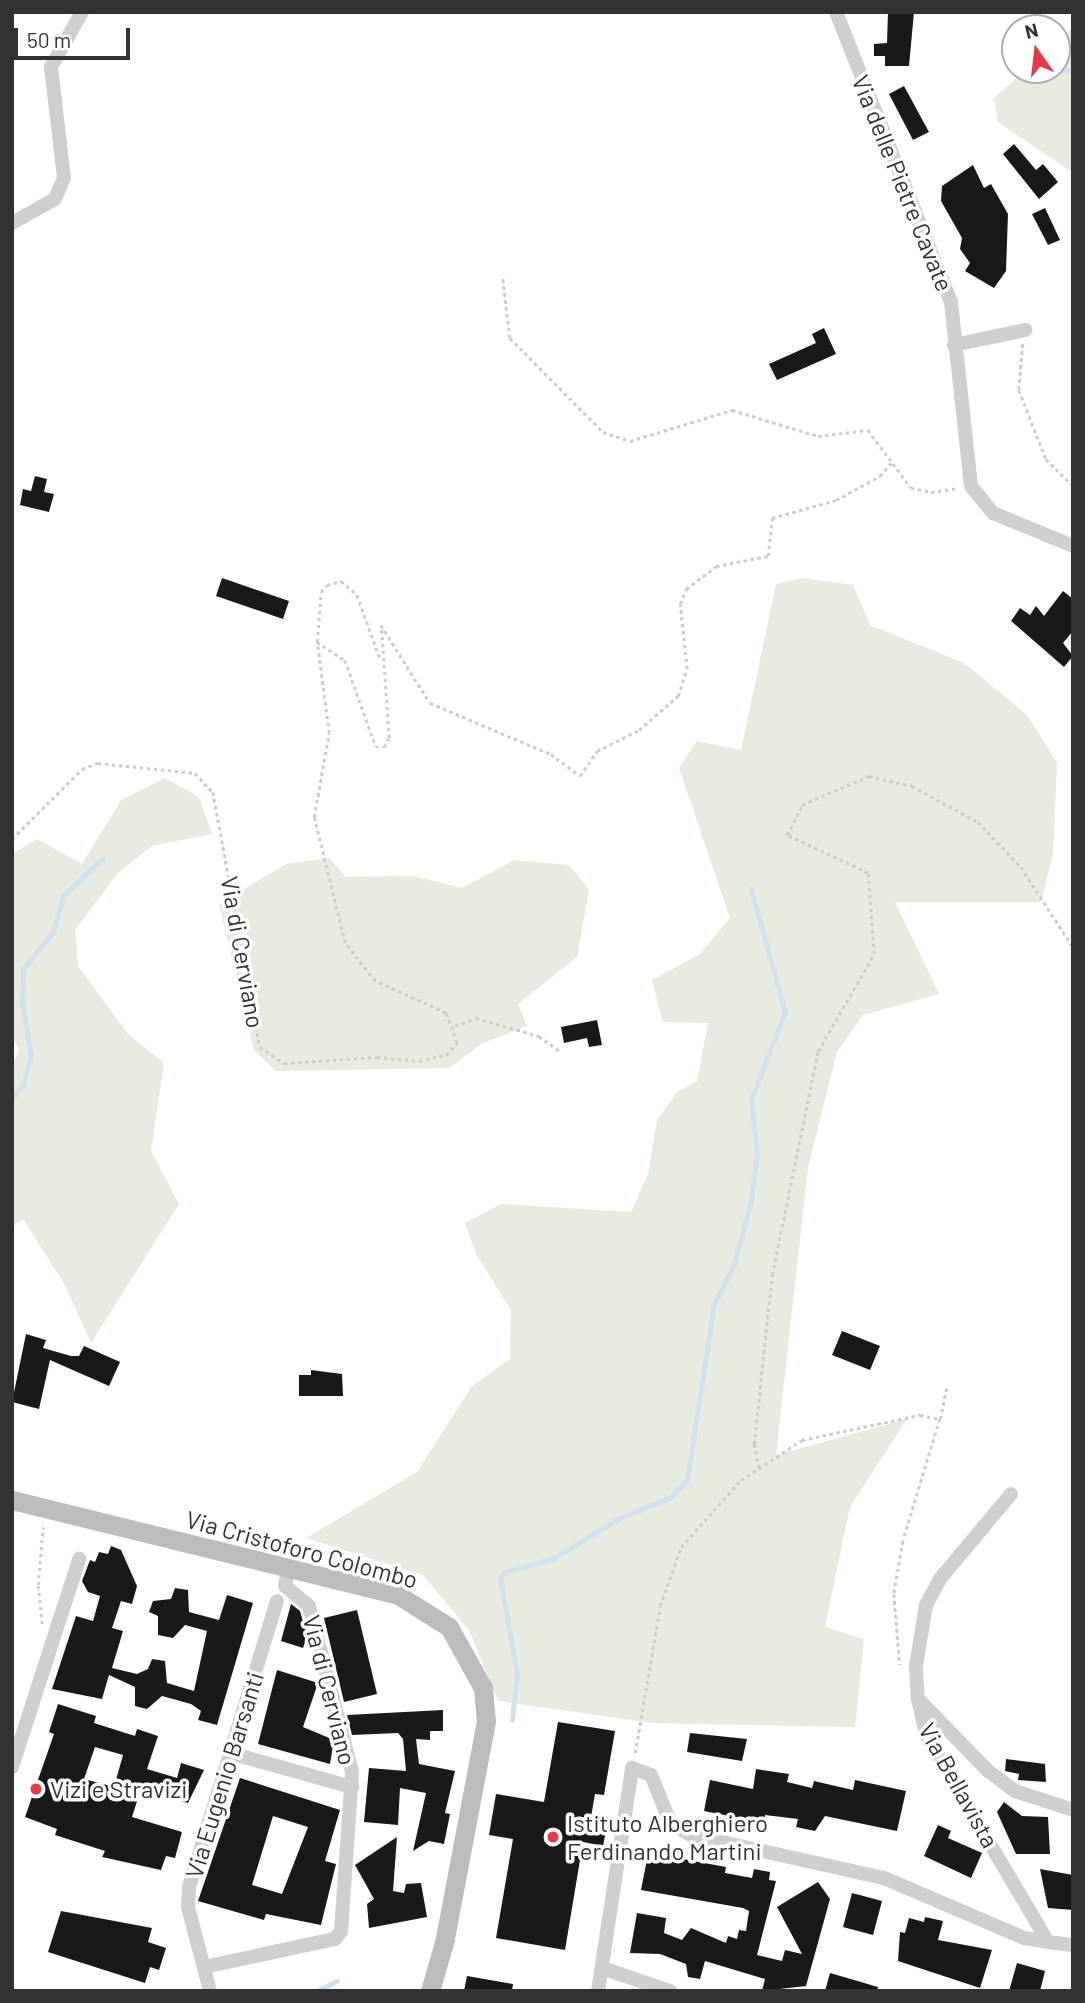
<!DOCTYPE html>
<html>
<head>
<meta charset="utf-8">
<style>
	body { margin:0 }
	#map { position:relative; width:1085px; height:2003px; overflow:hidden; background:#fff; font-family:Barlow,sans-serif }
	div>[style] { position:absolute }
	.green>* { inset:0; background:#e5ebde }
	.stream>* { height:4.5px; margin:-2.25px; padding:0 2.25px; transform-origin:2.25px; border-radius:2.25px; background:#cee1ed }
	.building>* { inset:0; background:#191919 }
	.path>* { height:2.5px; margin-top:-1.25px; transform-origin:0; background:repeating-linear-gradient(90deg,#ccc 0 3.5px,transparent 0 7px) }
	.minor>* { height:14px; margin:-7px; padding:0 7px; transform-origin:7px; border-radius:7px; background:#cfcfcf }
	.secondary>* { height:19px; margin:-9.5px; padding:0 9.5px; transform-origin:9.5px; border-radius:9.5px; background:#bcbcbc }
	.dots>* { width:19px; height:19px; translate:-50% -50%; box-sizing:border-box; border:4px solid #fff; border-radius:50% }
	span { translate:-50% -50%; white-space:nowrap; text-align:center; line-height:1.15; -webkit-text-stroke:7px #fff; paint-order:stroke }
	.street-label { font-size:24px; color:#323232 }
	.poi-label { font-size:24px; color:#323232 }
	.left { translate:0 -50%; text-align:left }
	.frame { position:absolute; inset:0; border:14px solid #323232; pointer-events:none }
	.north { position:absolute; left:1001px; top:14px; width:70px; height:70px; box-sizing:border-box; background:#fff; border:2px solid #adadad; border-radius:50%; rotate:346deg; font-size:19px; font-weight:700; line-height:28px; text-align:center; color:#323232 }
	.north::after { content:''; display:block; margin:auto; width:24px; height:32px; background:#e53946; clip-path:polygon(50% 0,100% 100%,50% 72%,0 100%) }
	.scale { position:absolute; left:14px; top:28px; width:116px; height:32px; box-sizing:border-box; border:4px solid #323232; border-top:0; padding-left:9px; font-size:21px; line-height:24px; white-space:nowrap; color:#323232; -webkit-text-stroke:5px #fff; paint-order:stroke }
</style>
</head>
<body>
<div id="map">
	<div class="green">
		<div style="clip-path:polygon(1073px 28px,1073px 173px,998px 122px,994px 98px,1026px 70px,1057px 70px,1057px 42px)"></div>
		<div style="clip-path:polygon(801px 578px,853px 585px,870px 625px,964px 663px,1027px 715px,1057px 763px,1053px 854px,1041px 902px,895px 902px,939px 994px,863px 1015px,837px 1052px,808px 1168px,776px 1455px,907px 1419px,850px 1507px,825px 1627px,864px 1639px,855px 1727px,652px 1723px,498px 1701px,469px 1630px,423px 1575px,306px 1538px,417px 1472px,472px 1386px,510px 1359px,511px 1310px,477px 1256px,465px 1223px,501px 1204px,631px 1212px,648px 1174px,657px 1120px,677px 1092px,697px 1081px,708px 1023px,663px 1022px,652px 980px,700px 954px,730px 918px,679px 768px,697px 741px,741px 750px,776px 584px)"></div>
		<div style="clip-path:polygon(165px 778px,199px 797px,212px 834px,152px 846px,118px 873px,75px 930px,78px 966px,128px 1034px,164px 1063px,151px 1151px,179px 1204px,91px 1343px,65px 1285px,23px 1219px,12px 1227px,12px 1066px,19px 1050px,12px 1035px,12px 854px,37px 839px,82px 864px,121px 800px)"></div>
		<div style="clip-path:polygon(329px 858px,346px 877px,413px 876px,462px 888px,514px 860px,569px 865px,589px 890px,577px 957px,518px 1004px,527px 1026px,481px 1044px,449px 1068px,276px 1071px,254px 1050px,219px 904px,286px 864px)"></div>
	</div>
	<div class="stream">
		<div style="left:1057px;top:69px;width:16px;rotate:7deg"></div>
		<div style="left:12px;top:1098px;width:17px;rotate:-50deg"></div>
		<div style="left:23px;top:1085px;width:30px;rotate:-75deg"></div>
		<div style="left:31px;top:1056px;width:54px;rotate:-99.6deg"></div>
		<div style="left:22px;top:1003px;width:34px;rotate:-88deg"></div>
		<div style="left:23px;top:969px;width:48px;rotate:-51deg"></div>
		<div style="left:53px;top:932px;width:37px;rotate:-74deg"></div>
		<div style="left:63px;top:896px;width:54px;rotate:-43.5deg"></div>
		<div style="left:512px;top:1720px;width:46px;rotate:-83.8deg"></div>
		<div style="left:517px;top:1674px;width:97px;rotate:-100deg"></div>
		<div style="left:500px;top:1578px;width:8px;rotate:-50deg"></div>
		<div style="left:505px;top:1572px;width:49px;rotate:-15.5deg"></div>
		<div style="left:552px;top:1559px;width:79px;rotate:-31.1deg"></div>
		<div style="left:620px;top:1518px;width:55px;rotate:-22.4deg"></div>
		<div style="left:671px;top:1497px;width:23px;rotate:-47deg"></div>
		<div style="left:687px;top:1480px;width:178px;rotate:-81.3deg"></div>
		<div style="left:714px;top:1304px;width:45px;rotate:-63.4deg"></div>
		<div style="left:734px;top:1264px;width:65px;rotate:-74.9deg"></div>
		<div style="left:751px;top:1201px;width:46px;rotate:-82.6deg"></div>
		<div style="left:757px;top:1155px;width:55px;rotate:-96.2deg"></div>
		<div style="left:751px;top:1100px;width:94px;rotate:-68.9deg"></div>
		<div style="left:785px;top:1012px;width:127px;rotate:-105.6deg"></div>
		<div style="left:317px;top:1991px;width:22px;rotate:-27deg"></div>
	</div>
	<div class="building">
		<div style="clip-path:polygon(888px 12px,914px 12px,909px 66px,885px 66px,885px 56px,874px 56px,874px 44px,887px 43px)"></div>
		<div style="clip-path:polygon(904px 86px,929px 132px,913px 140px,889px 94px)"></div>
		<div style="clip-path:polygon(1014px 144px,1036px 170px,1043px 164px,1058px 182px,1039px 199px,1003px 154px)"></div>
		<div style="clip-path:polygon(973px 165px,984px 188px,991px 184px,1008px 214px,1006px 271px,994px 288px,965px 271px,970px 263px,960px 249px,962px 238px,941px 201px,942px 186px)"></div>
		<div style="clip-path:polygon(1045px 208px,1060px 240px,1048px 245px,1032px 214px)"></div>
		<div style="clip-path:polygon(824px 328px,836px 354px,777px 380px,769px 364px,816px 343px,812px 334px)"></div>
		<div style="clip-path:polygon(35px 476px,47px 479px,44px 492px,54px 494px,49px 512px,20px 505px,23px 489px,31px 491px)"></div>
		<div style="clip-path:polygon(222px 578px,289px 601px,283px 619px,216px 596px)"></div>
		<div style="clip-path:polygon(1063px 591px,1073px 599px,1073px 631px,1063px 643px,1073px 656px,1064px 667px,1011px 621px,1020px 608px,1030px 615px,1036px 606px,1044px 616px)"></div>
		<div style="clip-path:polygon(597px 1020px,602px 1045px,589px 1047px,587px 1038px,564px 1043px,561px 1027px)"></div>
		<div style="clip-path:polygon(842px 1331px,880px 1346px,870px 1370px,832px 1355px)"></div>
		<div style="clip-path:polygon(26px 1334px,46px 1340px,43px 1348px,71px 1356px,79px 1356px,84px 1346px,120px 1362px,109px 1386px,50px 1360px,39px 1409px,12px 1402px)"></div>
		<div style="clip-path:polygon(311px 1370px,342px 1374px,343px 1396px,299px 1396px,299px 1375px,311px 1375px)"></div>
		<div style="clip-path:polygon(111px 1546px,121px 1550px,137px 1586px,132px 1604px,121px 1601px,112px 1628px,123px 1631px,112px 1668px,137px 1674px,148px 1669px,152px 1659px,165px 1661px,167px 1683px,194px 1691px,207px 1631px,185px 1625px,173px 1638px,158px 1635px,158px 1616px,149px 1612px,153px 1601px,171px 1599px,175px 1588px,188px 1590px,189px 1612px,219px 1620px,227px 1595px,253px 1603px,217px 1725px,198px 1720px,201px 1711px,191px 1704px,162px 1696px,147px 1709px,135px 1706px,135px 1687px,109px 1675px,102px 1699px,52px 1689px,76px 1616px,93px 1621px,100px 1596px,88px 1592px,82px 1581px,90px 1560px,95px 1562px,99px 1552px,108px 1554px)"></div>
		<div style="clip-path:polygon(291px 1604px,300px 1611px,307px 1636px,303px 1648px,281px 1641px)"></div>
		<div style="clip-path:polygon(357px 1610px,377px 1694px,344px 1702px,324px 1618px)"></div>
		<div style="clip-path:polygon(277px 1670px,318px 1683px,303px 1727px,334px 1740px,330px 1764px,258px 1744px)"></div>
		<div style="clip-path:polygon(evenodd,58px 1704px,96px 1716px,94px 1723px,135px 1736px,137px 1729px,158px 1736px,147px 1769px,177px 1778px,181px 1763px,204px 1770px,188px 1803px,141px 1789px,132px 1817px,182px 1832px,175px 1858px,166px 1856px,161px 1870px,102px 1857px,105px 1851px,55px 1835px,57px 1829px,25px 1817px,54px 1734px,49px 1732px,58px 1704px,95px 1747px,123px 1755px,114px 1787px,84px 1779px,95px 1747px)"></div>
		<div style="clip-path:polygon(443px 1710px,443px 1731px,430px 1731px,430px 1740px,416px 1739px,419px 1764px,455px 1771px,445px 1813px,450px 1814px,444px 1844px,429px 1841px,413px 1851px,426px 1793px,400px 1788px,398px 1825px,364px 1822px,369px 1768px,406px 1771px,403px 1739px,398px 1733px,352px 1735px,347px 1715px)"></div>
		<div style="clip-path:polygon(558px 1722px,615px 1731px,604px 1795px,595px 1794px,590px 1823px,607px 1826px,603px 1846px,583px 1842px,565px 1950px,496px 1938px,513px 1839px,489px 1835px,496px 1794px,544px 1802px)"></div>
		<div style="clip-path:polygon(690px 1733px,747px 1739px,742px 1761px,687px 1752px)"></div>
		<div style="clip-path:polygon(1006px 1759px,1045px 1764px,1046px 1782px,1018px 1780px,1019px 1774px,1005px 1771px)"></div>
		<div style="clip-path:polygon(756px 1769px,789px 1774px,787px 1782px,812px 1788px,814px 1781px,853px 1790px,855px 1780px,906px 1791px,897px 1831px,825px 1816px,815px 1831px,796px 1827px,798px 1819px,765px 1815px,764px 1823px,704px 1811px,710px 1780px,753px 1789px)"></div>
		<div style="clip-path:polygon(evenodd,240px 1778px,340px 1810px,325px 1861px,336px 1864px,321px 1925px,266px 1914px,264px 1920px,198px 1901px,240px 1778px,273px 1816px,308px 1827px,282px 1894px,252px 1885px,273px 1816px)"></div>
		<div style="clip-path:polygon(1004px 1802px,1022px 1816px,1048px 1817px,1050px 1854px,1016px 1854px,997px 1812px)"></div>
		<div style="clip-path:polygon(938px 1825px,951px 1831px,948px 1838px,982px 1853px,971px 1878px,924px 1856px)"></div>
		<div style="clip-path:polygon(397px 1837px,393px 1891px,404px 1893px,406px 1884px,421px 1883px,427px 1917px,369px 1928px,367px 1904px,374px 1899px,355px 1865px)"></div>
		<div style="clip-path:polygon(664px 1848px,679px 1850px,677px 1858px,726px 1867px,725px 1873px,752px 1878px,754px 1869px,770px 1872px,769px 1880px,776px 1881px,757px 1955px,782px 1961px,785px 1950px,802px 1954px,777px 1907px,818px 1882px,830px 1899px,806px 1986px,762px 1991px,765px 1979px,705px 1961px,700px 1979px,688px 1977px,686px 1964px,660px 1954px,630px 1953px,637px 1913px,666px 1918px,664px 1933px,682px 1940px,691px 1928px,726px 1943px,728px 1936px,737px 1939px,739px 1930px,746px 1931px,749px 1911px,743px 1908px,641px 1890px,648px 1854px,662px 1857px)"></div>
		<div style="clip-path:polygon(1040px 1869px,1073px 1875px,1073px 1910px,1048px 1908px)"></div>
		<div style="clip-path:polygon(852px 1893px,882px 1901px,873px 1935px,843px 1927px)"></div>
		<div style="clip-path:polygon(61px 1911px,152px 1928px,148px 1942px,166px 1948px,159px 1970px,150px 1967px,145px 1983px,48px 1952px)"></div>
		<div style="clip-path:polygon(925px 1917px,943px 1921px,938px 1940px,992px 1950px,980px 1988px,898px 1961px,900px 1932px,905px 1933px,909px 1918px,924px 1922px)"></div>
		<div style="clip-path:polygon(1017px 1963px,1045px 1971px,1040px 1991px,1009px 1991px)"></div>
		<div style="clip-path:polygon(830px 1973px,878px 1987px,877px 1991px,825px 1991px)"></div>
		<div style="clip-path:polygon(467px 1976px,513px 1984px,512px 1991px,464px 1991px)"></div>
	</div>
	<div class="path">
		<div style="left:503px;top:279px;width:59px;rotate:83.2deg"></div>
		<div style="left:510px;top:338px;width:132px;rotate:45.3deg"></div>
		<div style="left:603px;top:432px;width:28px;rotate:18deg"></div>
		<div style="left:630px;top:441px;width:107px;rotate:-16.9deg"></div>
		<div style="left:732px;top:410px;width:90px;rotate:16.8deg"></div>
		<div style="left:818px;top:436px;width:50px;rotate:-6.8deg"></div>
		<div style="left:868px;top:430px;width:72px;rotate:53.4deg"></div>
		<div style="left:911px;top:488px;width:20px;rotate:11deg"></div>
		<div style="left:931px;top:492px;width:28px;rotate:-8deg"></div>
		<div style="left:1023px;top:344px;width:46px;rotate:95deg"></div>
		<div style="left:1019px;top:390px;width:74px;rotate:68.6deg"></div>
		<div style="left:1046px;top:459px;width:38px;rotate:45deg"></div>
		<div style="left:317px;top:642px;width:33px;rotate:33deg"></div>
		<div style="left:345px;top:660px;width:92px;rotate:70.4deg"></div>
		<div style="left:376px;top:747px;width:8px"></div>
		<div style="left:384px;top:747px;width:10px;rotate:-61deg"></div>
		<div style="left:389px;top:738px;width:113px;rotate:-94deg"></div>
		<div style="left:381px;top:625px;width:92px;rotate:57.9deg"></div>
		<div style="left:430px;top:703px;width:131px;rotate:22.9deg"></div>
		<div style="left:551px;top:754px;width:36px;rotate:37deg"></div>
		<div style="left:580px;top:776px;width:30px;rotate:-56deg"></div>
		<div style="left:597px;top:751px;width:47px;rotate:-26.6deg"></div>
		<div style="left:639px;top:730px;width:52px;rotate:-41.1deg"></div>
		<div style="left:678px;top:696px;width:28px;rotate:-72deg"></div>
		<div style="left:687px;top:669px;width:65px;rotate:-96.1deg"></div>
		<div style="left:680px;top:604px;width:16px;rotate:-68deg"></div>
		<div style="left:686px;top:589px;width:38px;rotate:-37deg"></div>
		<div style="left:716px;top:566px;width:53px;rotate:-10.9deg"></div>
		<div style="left:768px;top:556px;width:38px;rotate:-84deg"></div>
		<div style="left:772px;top:518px;width:66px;rotate:-15.7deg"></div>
		<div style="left:836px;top:500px;width:50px;rotate:-28.6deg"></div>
		<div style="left:880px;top:476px;width:17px;rotate:-50deg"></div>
		<div style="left:12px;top:839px;width:99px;rotate:-45deg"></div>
		<div style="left:82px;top:769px;width:17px;rotate:-21deg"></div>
		<div style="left:98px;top:763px;width:98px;rotate:5.9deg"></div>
		<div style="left:195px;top:773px;width:26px;rotate:47deg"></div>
		<div style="left:213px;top:792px;width:259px;rotate:79.6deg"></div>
		<div style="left:260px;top:1047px;width:29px;rotate:34deg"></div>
		<div style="left:284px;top:1063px;width:93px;rotate:-3.7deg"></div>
		<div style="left:377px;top:1057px;width:42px;rotate:5.4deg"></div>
		<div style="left:419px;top:1061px;width:28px;rotate:-13deg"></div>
		<div style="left:446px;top:1055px;width:16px;rotate:-47deg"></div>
		<div style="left:457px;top:1043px;width:32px;rotate:-110deg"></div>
		<div style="left:446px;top:1013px;width:78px;rotate:-155.7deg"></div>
		<div style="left:375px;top:981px;width:48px;rotate:-128.3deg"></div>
		<div style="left:345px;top:943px;width:130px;rotate:-103.8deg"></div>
		<div style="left:314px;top:817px;width:85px;rotate:-79.9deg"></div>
		<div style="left:329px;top:733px;width:92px;rotate:-97.5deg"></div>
		<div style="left:317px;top:642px;width:50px;rotate:-85.4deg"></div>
		<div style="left:321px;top:592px;width:9px;rotate:-49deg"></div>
		<div style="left:327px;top:585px;width:15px;rotate:-16deg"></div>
		<div style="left:341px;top:581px;width:21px;rotate:41deg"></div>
		<div style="left:357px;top:595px;width:70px;rotate:70deg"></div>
		<div style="left:455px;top:1026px;width:22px;rotate:-21deg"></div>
		<div style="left:476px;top:1018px;width:66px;rotate:15.9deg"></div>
		<div style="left:539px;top:1036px;width:26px;rotate:36deg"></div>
		<div style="left:940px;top:1419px;width:34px;rotate:-78deg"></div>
		<div style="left:759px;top:1468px;width:25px;rotate:-102deg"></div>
		<div style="left:754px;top:1444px;width:170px;rotate:-83.9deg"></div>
		<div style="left:772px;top:1275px;width:229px;rotate:-78.4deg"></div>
		<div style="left:818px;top:1051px;width:112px;rotate:-60deg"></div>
		<div style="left:874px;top:954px;width:81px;rotate:-94.2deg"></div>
		<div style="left:868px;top:873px;width:89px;rotate:-154.9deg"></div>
		<div style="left:787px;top:835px;width:34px;rotate:-63deg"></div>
		<div style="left:802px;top:805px;width:73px;rotate:-23.4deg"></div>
		<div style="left:869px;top:776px;width:44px;rotate:13.1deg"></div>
		<div style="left:912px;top:786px;width:75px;rotate:28.6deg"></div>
		<div style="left:978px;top:822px;width:62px;rotate:46.3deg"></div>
		<div style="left:1021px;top:867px;width:95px;rotate:57deg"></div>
		<div style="left:42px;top:1624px;width:39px;rotate:-96deg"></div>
		<div style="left:38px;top:1585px;width:58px;rotate:-85.1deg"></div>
		<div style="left:635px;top:1753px;width:149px;rotate:-80.3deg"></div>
		<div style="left:660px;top:1606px;width:63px;rotate:-70.4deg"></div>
		<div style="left:681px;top:1547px;width:90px;rotate:-48.2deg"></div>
		<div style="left:741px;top:1480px;width:73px;rotate:-33.3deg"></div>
		<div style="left:802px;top:1440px;width:121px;rotate:-12deg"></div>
		<div style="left:920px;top:1415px;width:20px;rotate:11deg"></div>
		<div style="left:940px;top:1419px;width:127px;rotate:106.9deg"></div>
		<div style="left:903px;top:1541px;width:54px;rotate:99.6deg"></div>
		<div style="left:894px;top:1594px;width:71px;rotate:85.2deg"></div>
	</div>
	<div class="minor">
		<div style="left:836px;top:12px;width:312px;rotate:68.4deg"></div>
		<div style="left:951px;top:302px;width:185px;rotate:83.8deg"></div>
		<div style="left:971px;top:486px;width:35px;rotate:51deg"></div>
		<div style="left:993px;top:513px;width:87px;rotate:22.4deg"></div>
		<div style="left:12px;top:223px;width:49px;rotate:-29.2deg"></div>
		<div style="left:55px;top:199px;width:23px;rotate:-67deg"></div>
		<div style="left:64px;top:178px;width:112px;rotate:-96.7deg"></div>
		<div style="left:51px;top:67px;width:63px;rotate:-60.6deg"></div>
		<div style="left:954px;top:345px;width:73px;rotate:-11.9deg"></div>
		<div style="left:1011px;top:1494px;width:111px;rotate:129.9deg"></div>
		<div style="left:940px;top:1579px;width:30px;rotate:118deg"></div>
		<div style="left:926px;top:1605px;width:62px;rotate:99.3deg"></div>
		<div style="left:916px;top:1666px;width:33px;rotate:87deg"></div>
		<div style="left:918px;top:1699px;width:37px;rotate:77deg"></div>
		<div style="left:926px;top:1735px;width:240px;rotate:59.5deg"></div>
		<div style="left:1048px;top:1942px;width:25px;rotate:7deg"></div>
		<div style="left:918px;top:1699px;width:99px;rotate:45.8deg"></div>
		<div style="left:987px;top:1770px;width:35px;rotate:37deg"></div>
		<div style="left:1015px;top:1791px;width:61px;rotate:18.1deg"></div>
		<div style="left:230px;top:1753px;width:127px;rotate:15.6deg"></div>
		<div style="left:12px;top:1767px;width:219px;rotate:-72.1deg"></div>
		<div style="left:204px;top:1967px;width:134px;rotate:-12.1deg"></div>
		<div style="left:335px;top:1939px;width:10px;rotate:-53deg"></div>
		<div style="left:341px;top:1931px;width:159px;rotate:-86deg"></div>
		<div style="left:352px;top:1772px;width:171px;rotate:-104.5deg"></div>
		<div style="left:309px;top:1606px;width:31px;rotate:-140deg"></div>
		<div style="left:285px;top:1586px;width:17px;rotate:-80deg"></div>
		<div style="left:602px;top:1968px;width:72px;rotate:18.7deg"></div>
		<div style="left:210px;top:1991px;width:87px;rotate:-104.7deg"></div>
		<div style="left:188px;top:1907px;width:20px;rotate:-87deg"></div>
		<div style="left:189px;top:1887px;width:299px;rotate:-72.9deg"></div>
		<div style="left:598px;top:1991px;width:226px;rotate:-81.3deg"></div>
		<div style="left:632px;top:1768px;width:20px;rotate:20deg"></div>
		<div style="left:651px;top:1775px;width:53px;rotate:67.8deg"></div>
		<div style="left:671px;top:1824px;width:23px;rotate:29deg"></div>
		<div style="left:691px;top:1835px;width:198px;rotate:12.6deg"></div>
		<div style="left:884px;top:1878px;width:152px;rotate:23.2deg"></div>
		<div style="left:1024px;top:1938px;width:24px;rotate:9deg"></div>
	</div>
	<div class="secondary">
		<div style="left:12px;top:1500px;width:398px;rotate:13.8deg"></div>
		<div style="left:398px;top:1595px;width:60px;rotate:32.1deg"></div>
		<div style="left:449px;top:1627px;width:70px;rotate:60.9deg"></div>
		<div style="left:483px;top:1688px;width:33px;rotate:85deg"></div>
		<div style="left:486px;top:1721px;width:222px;rotate:100.7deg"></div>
		<div style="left:445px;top:1939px;width:54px;rotate:106.1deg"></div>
	</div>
	<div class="dots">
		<div style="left:36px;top:1789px;background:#e53946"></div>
		<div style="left:553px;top:1837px;background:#e53946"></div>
	</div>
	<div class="street-label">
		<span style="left:903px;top:183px;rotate:68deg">Via delle Pietre Cavate</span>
		<span style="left:243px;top:952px;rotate:80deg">Via di Cerviano</span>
		<span style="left:302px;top:1549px;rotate:15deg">Via Cristoforo Colombo</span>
		<span style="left:330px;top:1690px;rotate:76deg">Via di Cerviano</span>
		<span style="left:224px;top:1775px;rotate:-73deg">Via Eugenio Barsanti</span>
		<span style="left:959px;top:1785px;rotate:61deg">Via Bellavista</span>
	</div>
	<div class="poi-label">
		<span class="left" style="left:50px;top:1789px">Vizi e Stravizi</span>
		<span class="left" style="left:567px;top:1837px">Istituto Alberghiero<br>Ferdinando Martini</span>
	</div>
	<div class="frame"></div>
	<div class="north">N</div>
	<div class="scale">50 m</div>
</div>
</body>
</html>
